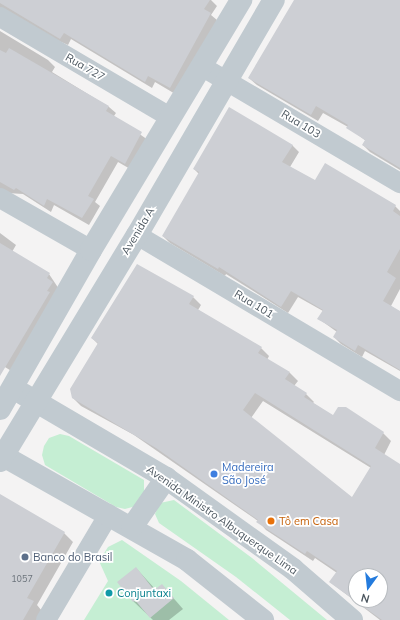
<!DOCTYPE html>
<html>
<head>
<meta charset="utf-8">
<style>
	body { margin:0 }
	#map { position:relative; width:400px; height:620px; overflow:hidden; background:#f4f3f3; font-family:Mulish,sans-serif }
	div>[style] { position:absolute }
	.green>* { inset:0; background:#c5eed3 }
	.shadow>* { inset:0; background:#0003 }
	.building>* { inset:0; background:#cdcfd4 }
	.minor>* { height:20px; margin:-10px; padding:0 10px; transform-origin:10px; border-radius:10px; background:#c1cad0 }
	.tertiary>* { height:22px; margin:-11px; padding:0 11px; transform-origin:11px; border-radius:11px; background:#c1cad0 }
	.dots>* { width:11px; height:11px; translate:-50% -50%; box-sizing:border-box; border:2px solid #fff; border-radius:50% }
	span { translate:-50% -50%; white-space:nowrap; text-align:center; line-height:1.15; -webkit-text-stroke:3.5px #fff; paint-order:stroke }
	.number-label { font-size:9px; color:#6c747c }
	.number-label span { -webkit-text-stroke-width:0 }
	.street-label { font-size:11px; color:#4b565f }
	.shop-label { font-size:11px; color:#366cbe }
	.left { translate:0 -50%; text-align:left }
	.food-label { font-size:11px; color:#c56008 }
	.service-label { font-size:11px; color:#4e5e75 }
	.culture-label { font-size:11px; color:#0d838f }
	.north { position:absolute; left:348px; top:568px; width:40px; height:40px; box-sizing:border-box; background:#fff; border:1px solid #b7bbbf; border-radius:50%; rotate:195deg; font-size:11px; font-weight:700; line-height:16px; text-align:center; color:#4b565f }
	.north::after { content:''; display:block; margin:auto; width:14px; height:18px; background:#247bdd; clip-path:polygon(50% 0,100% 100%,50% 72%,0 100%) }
</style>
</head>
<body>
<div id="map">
	<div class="green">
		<div style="clip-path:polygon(60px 434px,69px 436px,144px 480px,144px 492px,136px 506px,125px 509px,116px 507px,45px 465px,42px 455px,44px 446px,49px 438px)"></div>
		<div style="clip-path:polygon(174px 500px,252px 558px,327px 620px,290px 620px,236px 577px,159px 523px,155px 514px,160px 503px)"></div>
		<div style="clip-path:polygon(122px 540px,181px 581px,229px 620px,84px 620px,108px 581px,99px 561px,108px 547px)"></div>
	</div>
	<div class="shadow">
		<div style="clip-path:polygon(0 0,211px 0,217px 6px,211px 15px,217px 20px,177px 95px,155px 82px,152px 88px,71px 39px,68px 45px,0 15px)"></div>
		<div style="clip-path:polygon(295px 0,400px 0,400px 170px,370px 152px,363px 145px,366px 141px,348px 127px,323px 113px,318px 121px,257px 85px,249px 78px)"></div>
		<div style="clip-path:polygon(0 31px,48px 60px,55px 67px,52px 72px,109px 107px,116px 113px,114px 116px,148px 140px,132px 170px,118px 162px,95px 202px,100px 206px,89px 225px,54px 205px,51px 212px,23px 194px,7px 193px,0 197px)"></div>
		<div style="clip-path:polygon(292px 145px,299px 152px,290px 167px,315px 181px,393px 204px,400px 211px,400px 289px,391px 306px,400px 312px,400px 371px,365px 351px,362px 357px,341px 344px,334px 337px,337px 332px,319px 319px,323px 311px,298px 297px,288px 313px,226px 274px,225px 276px,170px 243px,163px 236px,199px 174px,194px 169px)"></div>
		<div style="clip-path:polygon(0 233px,16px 245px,12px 252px,49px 274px,59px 289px,13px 372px,0 364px)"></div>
		<div style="clip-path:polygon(evenodd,193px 297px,201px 305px,198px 310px,261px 348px,269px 356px,267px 360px,290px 373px,298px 381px,294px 386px,306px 394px,314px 402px,313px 403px,334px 417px,383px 433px,391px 441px,384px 455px,400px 465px,400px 620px,380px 620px,330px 582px,337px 573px,315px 558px,313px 561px,266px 530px,258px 521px,134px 435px,81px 406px,73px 398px,98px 344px,92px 338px,193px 297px,263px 401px,371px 468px,352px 498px,251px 418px,263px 401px,193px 297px,356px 576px,380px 576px,380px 600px,356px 600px,356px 576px)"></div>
		<div style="clip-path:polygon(0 496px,64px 533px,73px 542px,37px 605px,42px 611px,37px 620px,0 620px)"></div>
		<div style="clip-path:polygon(136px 568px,156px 590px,162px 585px,183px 609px,169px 620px,153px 620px,133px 601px)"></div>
	</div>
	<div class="building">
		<div style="clip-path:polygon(0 0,210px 0,204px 9px,211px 13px,170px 88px,148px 76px,145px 82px,64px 33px,60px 39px,0 3px)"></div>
		<div style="clip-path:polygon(294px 0,400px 0,400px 168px,362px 145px,365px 140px,346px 128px,348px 125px,316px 106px,311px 115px,248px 78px)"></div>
		<div style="clip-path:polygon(9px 48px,109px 106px,106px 111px,142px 132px,125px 164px,111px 156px,88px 196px,94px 199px,82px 218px,47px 199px,44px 206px,16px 188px,14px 190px,0 182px,0 50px,6px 53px)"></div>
		<div style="clip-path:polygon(229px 107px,293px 145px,282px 162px,315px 180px,325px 163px,396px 205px,393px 211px,400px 216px,400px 249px,387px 272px,396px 278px,383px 301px,400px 311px,400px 370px,358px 345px,355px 351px,333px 337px,337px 330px,317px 319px,323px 310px,291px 291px,281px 307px,219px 267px,218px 269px,162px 236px,199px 172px,193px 169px)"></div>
		<div style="clip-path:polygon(0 243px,50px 273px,47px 278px,53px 282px,47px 291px,50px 292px,0 376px)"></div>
		<div style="clip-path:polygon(evenodd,137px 264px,194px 296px,189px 304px,262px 347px,258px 353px,290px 372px,285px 379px,307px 393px,304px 397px,333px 415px,338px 407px,346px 407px,384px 432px,375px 448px,400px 464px,400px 620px,382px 620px,329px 582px,337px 571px,307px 551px,305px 554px,256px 522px,258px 520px,156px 448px,72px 398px,70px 389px,98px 343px,91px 338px,137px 264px,255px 393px,371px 466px,352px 497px,243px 410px,255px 393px,137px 264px,356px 576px,380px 576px,380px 600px,356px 600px,356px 576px)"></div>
		<div style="clip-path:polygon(0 494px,65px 532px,27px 598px,34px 601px,23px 620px,0 620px)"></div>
		<div style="clip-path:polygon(136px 567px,154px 590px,162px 584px,174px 598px,150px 618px,135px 600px,133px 602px,117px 582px)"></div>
	</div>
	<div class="minor">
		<div style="left:0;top:17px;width:197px;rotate:30.5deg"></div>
		<div style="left:201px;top:66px;width:231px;rotate:30.5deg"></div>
		<div style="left:0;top:198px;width:105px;rotate:29.7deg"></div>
		<div style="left:137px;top:235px;width:306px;rotate:30.7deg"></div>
		<div style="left:46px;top:620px;width:123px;rotate:-59.3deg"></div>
	</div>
	<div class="tertiary">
		<div style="left:23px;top:394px;width:166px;rotate:30.4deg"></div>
		<div style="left:166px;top:478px;width:156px;rotate:35.6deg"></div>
		<div style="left:293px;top:569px;width:78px;rotate:40.8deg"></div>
		<div style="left:0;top:409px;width:183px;rotate:-60.2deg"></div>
		<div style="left:91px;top:250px;width:292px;rotate:-59deg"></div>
		<div style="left:0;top:454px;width:215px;rotate:29.5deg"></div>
		<div style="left:187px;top:560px;width:97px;rotate:38.3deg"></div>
		<div style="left:0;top:461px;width:264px;rotate:-58.8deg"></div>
		<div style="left:137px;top:235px;width:272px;rotate:-59.8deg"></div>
		<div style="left:132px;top:527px;width:60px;rotate:-55.2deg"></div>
	</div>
	<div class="dots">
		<div style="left:214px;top:474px;background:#3f7fe0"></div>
		<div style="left:271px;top:521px;background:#e8710a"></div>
		<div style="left:25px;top:557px;background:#5c6f8a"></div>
		<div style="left:109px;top:593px;background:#0f9aa8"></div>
	</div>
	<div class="number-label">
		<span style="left:22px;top:579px">1057</span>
	</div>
	<div class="street-label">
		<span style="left:85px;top:67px;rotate:30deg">Rua 727</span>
		<span style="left:301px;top:124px;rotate:31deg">Rua 103</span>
		<span style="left:138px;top:231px;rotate:-59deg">Avenida A</span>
		<span style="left:254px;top:304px;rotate:31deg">Rua 101</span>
		<span style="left:222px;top:520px;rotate:35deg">Avenida Ministro Albuquerque Lima</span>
	</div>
	<div class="shop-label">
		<span class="left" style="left:222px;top:474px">Madereira<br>São José</span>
	</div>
	<div class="food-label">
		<span class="left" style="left:279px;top:521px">Tô em Casa</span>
	</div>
	<div class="service-label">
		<span class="left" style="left:33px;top:557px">Banco do Brasil</span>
	</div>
	<div class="culture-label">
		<span class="left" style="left:117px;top:593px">Conjuntaxi</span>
	</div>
	<div class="north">N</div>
</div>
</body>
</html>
